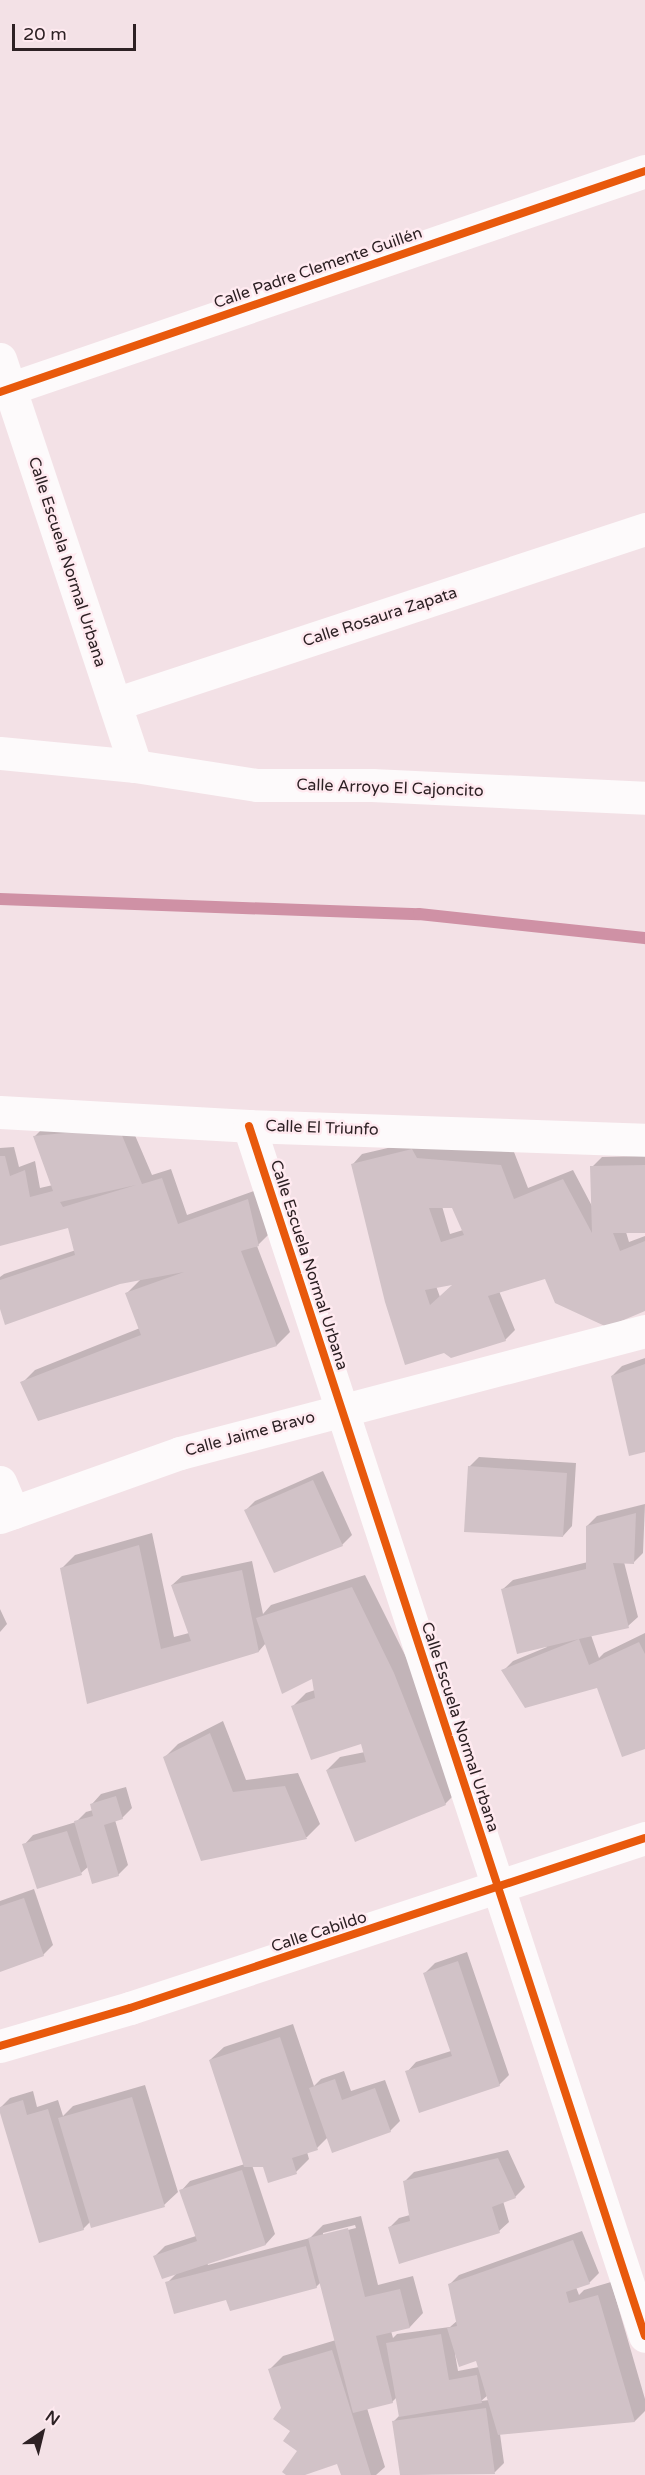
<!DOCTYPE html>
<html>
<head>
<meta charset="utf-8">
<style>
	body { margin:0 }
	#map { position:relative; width:645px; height:2475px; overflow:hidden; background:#f3e1e6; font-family:"Varela Round",sans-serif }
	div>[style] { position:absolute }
	.shadow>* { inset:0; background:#0003 }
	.stream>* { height:12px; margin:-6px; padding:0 6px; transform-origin:6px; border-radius:6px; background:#cf91a5 }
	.building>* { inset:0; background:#d1c2c7 }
	.minor>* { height:33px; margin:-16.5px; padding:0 16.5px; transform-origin:16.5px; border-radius:16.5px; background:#fdfafb }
	.cycleway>* { height:8px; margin:-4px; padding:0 4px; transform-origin:4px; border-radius:4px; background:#e8590c }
	span { translate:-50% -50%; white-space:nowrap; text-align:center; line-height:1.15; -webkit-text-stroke:5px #ffeaf0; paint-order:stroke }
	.street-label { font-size:16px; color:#2d2124 }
	.north { position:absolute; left:12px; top:2403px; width:60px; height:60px; -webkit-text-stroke:4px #ffeaf0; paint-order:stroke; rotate:35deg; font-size:16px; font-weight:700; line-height:24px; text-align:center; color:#2d2124 }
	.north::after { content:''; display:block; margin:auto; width:21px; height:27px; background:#2d2124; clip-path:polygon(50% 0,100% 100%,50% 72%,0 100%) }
	.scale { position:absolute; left:12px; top:24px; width:124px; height:27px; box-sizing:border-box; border:3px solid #2d2124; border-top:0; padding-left:8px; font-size:18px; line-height:21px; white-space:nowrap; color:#2d2124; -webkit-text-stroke:4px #ffeaf0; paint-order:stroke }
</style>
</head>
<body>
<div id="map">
	<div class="shadow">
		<div style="clip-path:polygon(128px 1119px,152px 1175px,171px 1169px,187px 1215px,257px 1190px,268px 1235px,257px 1246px,290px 1332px,277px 1345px,39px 1420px,22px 1383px,35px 1370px,140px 1328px,127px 1293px,142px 1278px,0 1303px,0 1277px,4px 1274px,76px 1250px,70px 1226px,0 1244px,0 1148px,14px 1147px,19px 1167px,35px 1161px,40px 1188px,53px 1185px,35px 1136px,44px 1127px)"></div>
		<div style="clip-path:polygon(evenodd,422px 1140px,427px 1149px,431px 1145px,514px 1152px,528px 1188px,573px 1170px,593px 1208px,592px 1167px,602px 1157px,645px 1156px,645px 1231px,626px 1232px,629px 1242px,645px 1236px,645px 1309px,546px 1276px,499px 1291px,515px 1330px,505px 1340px,451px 1356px,353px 1164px,362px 1154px,422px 1140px,442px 1206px,453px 1206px,463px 1230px,450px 1234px,442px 1206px,422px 1140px,456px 1282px,440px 1297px,436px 1286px,456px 1282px)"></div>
		<div style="clip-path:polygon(645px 1358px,645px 1450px,612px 1376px,622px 1366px)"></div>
		<div style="clip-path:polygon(479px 1457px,576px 1463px,572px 1526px,563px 1536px,469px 1467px)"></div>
		<div style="clip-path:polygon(323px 1471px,352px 1535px,342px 1545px,246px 1510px,255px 1501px)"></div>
		<div style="clip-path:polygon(645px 1504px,643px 1553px,633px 1563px,624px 1562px,638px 1617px,628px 1626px,591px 1635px,599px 1658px,604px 1653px,645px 1633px,645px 1748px,598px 1685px,503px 1671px,513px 1661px,547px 1647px,503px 1589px,513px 1580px,588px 1562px,587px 1526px,597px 1516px)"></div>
		<div style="clip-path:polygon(152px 1533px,174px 1637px,189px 1633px,172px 1585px,182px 1576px,252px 1561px,263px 1614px,271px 1605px,365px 1575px,407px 1659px,458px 1791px,445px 1804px,327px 1770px,340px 1757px,365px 1752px,362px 1742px,293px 1706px,306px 1693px,315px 1690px,313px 1677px,266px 1643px,259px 1651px,89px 1702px,62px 1568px,75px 1555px)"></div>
		<div style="clip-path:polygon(0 1609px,7px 1624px,0 1632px)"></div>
		<div style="clip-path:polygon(223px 1721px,246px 1780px,298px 1773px,320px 1824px,307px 1837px,202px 1859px,165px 1757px,178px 1744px)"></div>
		<div style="clip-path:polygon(126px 1787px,132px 1808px,122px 1818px,115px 1820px,128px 1865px,118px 1875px,89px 1866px,81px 1873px,24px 1845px,33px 1835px,76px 1822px,86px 1812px,93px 1810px,92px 1804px,101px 1794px)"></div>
		<div style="clip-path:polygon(34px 1889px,53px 1945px,43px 1955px,0 1970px,0 1901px)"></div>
		<div style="clip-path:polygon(467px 1952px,509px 2075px,499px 2085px,407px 2072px,416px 2062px,451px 2051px,425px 1973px,435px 1963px)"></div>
		<div style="clip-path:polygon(evenodd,293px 2024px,314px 2086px,321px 2079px,344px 2071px,351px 2091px,385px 2080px,400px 2121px,390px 2131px,328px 2137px,317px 2148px,307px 2152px,309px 2159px,296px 2172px,252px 2165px,275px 2234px,266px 2244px,207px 2263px,208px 2265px,310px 2238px,323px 2225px,361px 2216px,378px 2285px,413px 2276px,423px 2313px,410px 2327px,391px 2331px,393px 2338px,397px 2334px,450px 2327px,458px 2320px,449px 2285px,459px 2275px,582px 2231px,599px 2273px,589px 2283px,576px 2287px,579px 2295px,584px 2290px,611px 2282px,645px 2399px,645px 2411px,635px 2421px,500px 2434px,504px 2463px,495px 2472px,401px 2475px,394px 2421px,400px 2415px,397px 2397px,392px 2402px,367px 2408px,385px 2467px,376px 2475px,342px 2475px,338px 2462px,301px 2475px,288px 2475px,299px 2450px,270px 2369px,283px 2356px,336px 2340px,321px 2282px,316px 2287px,227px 2298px,167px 2283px,178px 2272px,155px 2256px,165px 2246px,196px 2236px,181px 2191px,190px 2181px,245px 2164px,210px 2060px,224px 2047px,293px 2024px,355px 2225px,356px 2228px,323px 2236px,323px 2233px,355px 2225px,293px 2024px,455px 2354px,482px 2358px,479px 2367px,458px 2371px,455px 2354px,293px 2024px,488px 2395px,489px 2400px,481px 2401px,488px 2395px)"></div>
		<div style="clip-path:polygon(145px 2085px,178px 2192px,164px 2205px,90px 2222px,83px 2229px,0 2108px,10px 2098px,33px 2091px,37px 2107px,58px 2100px,63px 2116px,73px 2106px)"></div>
		<div style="clip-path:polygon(508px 2150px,525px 2187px,515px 2197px,503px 2201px,509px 2222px,499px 2231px,389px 2228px,399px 2218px,410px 2215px,404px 2182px,414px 2172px)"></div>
	</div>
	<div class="stream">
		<div style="left:0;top:899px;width:419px;rotate:2.1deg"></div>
		<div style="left:419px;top:914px;width:227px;rotate:6.1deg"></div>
	</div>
	<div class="building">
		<div style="clip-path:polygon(evenodd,119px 1128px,142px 1184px,162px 1178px,178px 1224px,248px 1199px,259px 1246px,241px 1251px,277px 1346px,38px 1421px,20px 1382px,141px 1335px,125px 1293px,184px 1272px,120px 1284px,5px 1325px,0 1309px,0 1280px,75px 1255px,68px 1228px,0 1246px,0 1156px,5px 1156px,10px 1176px,25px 1170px,30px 1197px,53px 1191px,33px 1136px,119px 1128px,136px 1185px,63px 1207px,60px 1202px,136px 1185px)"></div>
		<div style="clip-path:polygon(evenodd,412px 1149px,417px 1158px,501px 1165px,514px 1199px,563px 1179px,592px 1233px,590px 1166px,645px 1165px,645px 1233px,613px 1233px,620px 1251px,645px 1241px,645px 1311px,607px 1327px,555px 1303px,545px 1279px,488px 1296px,506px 1341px,451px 1358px,444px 1353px,405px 1365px,385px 1302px,351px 1164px,412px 1149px,429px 1208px,452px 1208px,464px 1235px,441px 1242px,429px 1208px,412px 1149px,452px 1285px,430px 1305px,425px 1290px,452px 1285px)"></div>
		<div style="clip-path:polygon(645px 1364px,645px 1452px,629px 1456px,611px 1376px)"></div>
		<div style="clip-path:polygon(468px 1466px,567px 1473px,563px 1537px,464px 1532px)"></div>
		<div style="clip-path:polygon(313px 1480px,343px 1546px,274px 1573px,244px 1510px)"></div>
		<div style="clip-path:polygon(636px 1513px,634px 1564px,613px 1563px,629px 1628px,579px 1639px,589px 1665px,639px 1642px,645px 1654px,645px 1749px,622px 1757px,597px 1688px,525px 1708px,501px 1670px,579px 1639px,517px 1654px,501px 1589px,586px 1569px,586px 1526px)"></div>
		<div style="clip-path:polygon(139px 1545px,161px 1649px,191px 1641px,171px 1585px,242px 1570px,259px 1652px,87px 1704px,60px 1568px)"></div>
		<div style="clip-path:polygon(352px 1587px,394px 1673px,446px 1805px,355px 1842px,326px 1770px,366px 1762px,361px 1744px,311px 1760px,291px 1706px,315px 1698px,312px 1679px,282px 1694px,256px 1618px)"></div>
		<div style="clip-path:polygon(210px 1733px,233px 1792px,285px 1786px,307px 1839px,201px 1861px,163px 1757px)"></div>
		<div style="clip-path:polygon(116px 1796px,123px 1819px,104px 1825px,119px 1876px,92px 1884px,74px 1821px,93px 1816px,90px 1804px)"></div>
		<div style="clip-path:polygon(67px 1831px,82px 1875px,37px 1889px,22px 1844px)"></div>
		<div style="clip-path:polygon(24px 1898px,44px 1956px,0 1972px,0 1906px)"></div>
		<div style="clip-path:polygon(458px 1961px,500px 2086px,419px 2113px,405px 2071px,452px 2056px,423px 1973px)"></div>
		<div style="clip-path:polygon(280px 2037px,318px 2150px,292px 2158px,297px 2174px,268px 2183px,263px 2167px,244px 2167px,209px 2060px)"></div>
		<div style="clip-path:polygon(335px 2079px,342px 2100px,375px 2088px,391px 2132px,332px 2153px,309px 2088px)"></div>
		<div style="clip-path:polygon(132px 2097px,165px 2207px,91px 2228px,58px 2118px)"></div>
		<div style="clip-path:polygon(23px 2100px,27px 2115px,48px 2109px,84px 2230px,39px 2243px,0 2113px,0 2107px)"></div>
		<div style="clip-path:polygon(498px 2158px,516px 2198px,492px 2207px,500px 2233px,399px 2264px,388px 2227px,410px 2221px,403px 2181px)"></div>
		<div style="clip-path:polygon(242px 2170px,266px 2245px,162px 2279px,153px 2256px,197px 2241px,179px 2190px)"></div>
		<div style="clip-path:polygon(348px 2228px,365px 2297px,400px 2289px,410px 2328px,376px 2336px,393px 2403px,353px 2413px,308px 2238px)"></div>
		<div style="clip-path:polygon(573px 2240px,590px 2284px,566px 2292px,569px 2303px,598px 2295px,635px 2422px,498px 2435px,476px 2361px,459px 2367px,447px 2328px,457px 2326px,448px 2284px)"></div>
		<div style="clip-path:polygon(306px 2246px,317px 2288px,230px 2311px,226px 2300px,174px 2314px,165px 2282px)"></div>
		<div style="clip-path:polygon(441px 2334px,449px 2380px,477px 2375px,482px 2403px,399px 2417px,386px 2343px)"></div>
		<div style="clip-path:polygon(332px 2350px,371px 2475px,341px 2475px,337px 2464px,305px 2475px,286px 2475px,282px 2472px,297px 2451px,283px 2441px,290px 2431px,273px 2419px,281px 2408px,268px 2369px)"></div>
		<div style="clip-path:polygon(486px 2408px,495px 2474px,400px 2475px,392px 2421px)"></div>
	</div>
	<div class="minor">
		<div style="left:0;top:359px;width:429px;rotate:71.6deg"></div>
		<div style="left:0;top:392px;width:682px;rotate:-18.91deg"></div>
		<div style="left:115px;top:704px;width:558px;rotate:-18.27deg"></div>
		<div style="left:0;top:753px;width:136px;rotate:5.5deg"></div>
		<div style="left:135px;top:766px;width:123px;rotate:8.9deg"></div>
		<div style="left:257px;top:785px;width:115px"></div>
		<div style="left:372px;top:785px;width:273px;rotate:2.7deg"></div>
		<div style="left:0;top:1112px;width:249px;rotate:3.2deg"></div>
		<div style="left:249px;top:1126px;width:396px;rotate:2deg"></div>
		<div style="left:249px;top:1126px;width:1273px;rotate:71.88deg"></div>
		<div style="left:0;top:1482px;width:33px;rotate:67deg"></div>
		<div style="left:0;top:1517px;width:191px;rotate:-19.6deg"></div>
		<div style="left:180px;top:1453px;width:481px;rotate:-14.7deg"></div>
		<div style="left:0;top:2046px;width:135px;rotate:-16.3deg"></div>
		<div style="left:130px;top:2008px;width:542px;rotate:-18.27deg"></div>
	</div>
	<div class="cycleway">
		<div style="left:0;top:392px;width:682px;rotate:-18.91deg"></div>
		<div style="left:249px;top:1126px;width:1273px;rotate:71.88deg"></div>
		<div style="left:0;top:2046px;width:135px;rotate:-16.3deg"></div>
		<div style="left:130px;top:2008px;width:542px;rotate:-18.27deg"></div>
	</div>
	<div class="street-label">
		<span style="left:318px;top:268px;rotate:-19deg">Calle Padre Clemente Guillén</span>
		<span style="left:67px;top:562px;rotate:72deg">Calle Escuela Normal Urbana</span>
		<span style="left:380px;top:617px;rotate:-18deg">Calle Rosaura Zapata</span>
		<span style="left:390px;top:788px;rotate:2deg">Calle Arroyo El Cajoncito</span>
		<span style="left:322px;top:1128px;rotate:2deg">Calle El Triunfo</span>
		<span style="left:309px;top:1265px;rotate:72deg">Calle Escuela Normal Urbana</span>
		<span style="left:250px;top:1434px;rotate:-15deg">Calle Jaime Bravo</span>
		<span style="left:460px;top:1727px;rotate:72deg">Calle Escuela Normal Urbana</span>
		<span style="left:319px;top:1932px;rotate:-18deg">Calle Cabildo</span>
	</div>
	<div class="north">N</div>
	<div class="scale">20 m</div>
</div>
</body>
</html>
